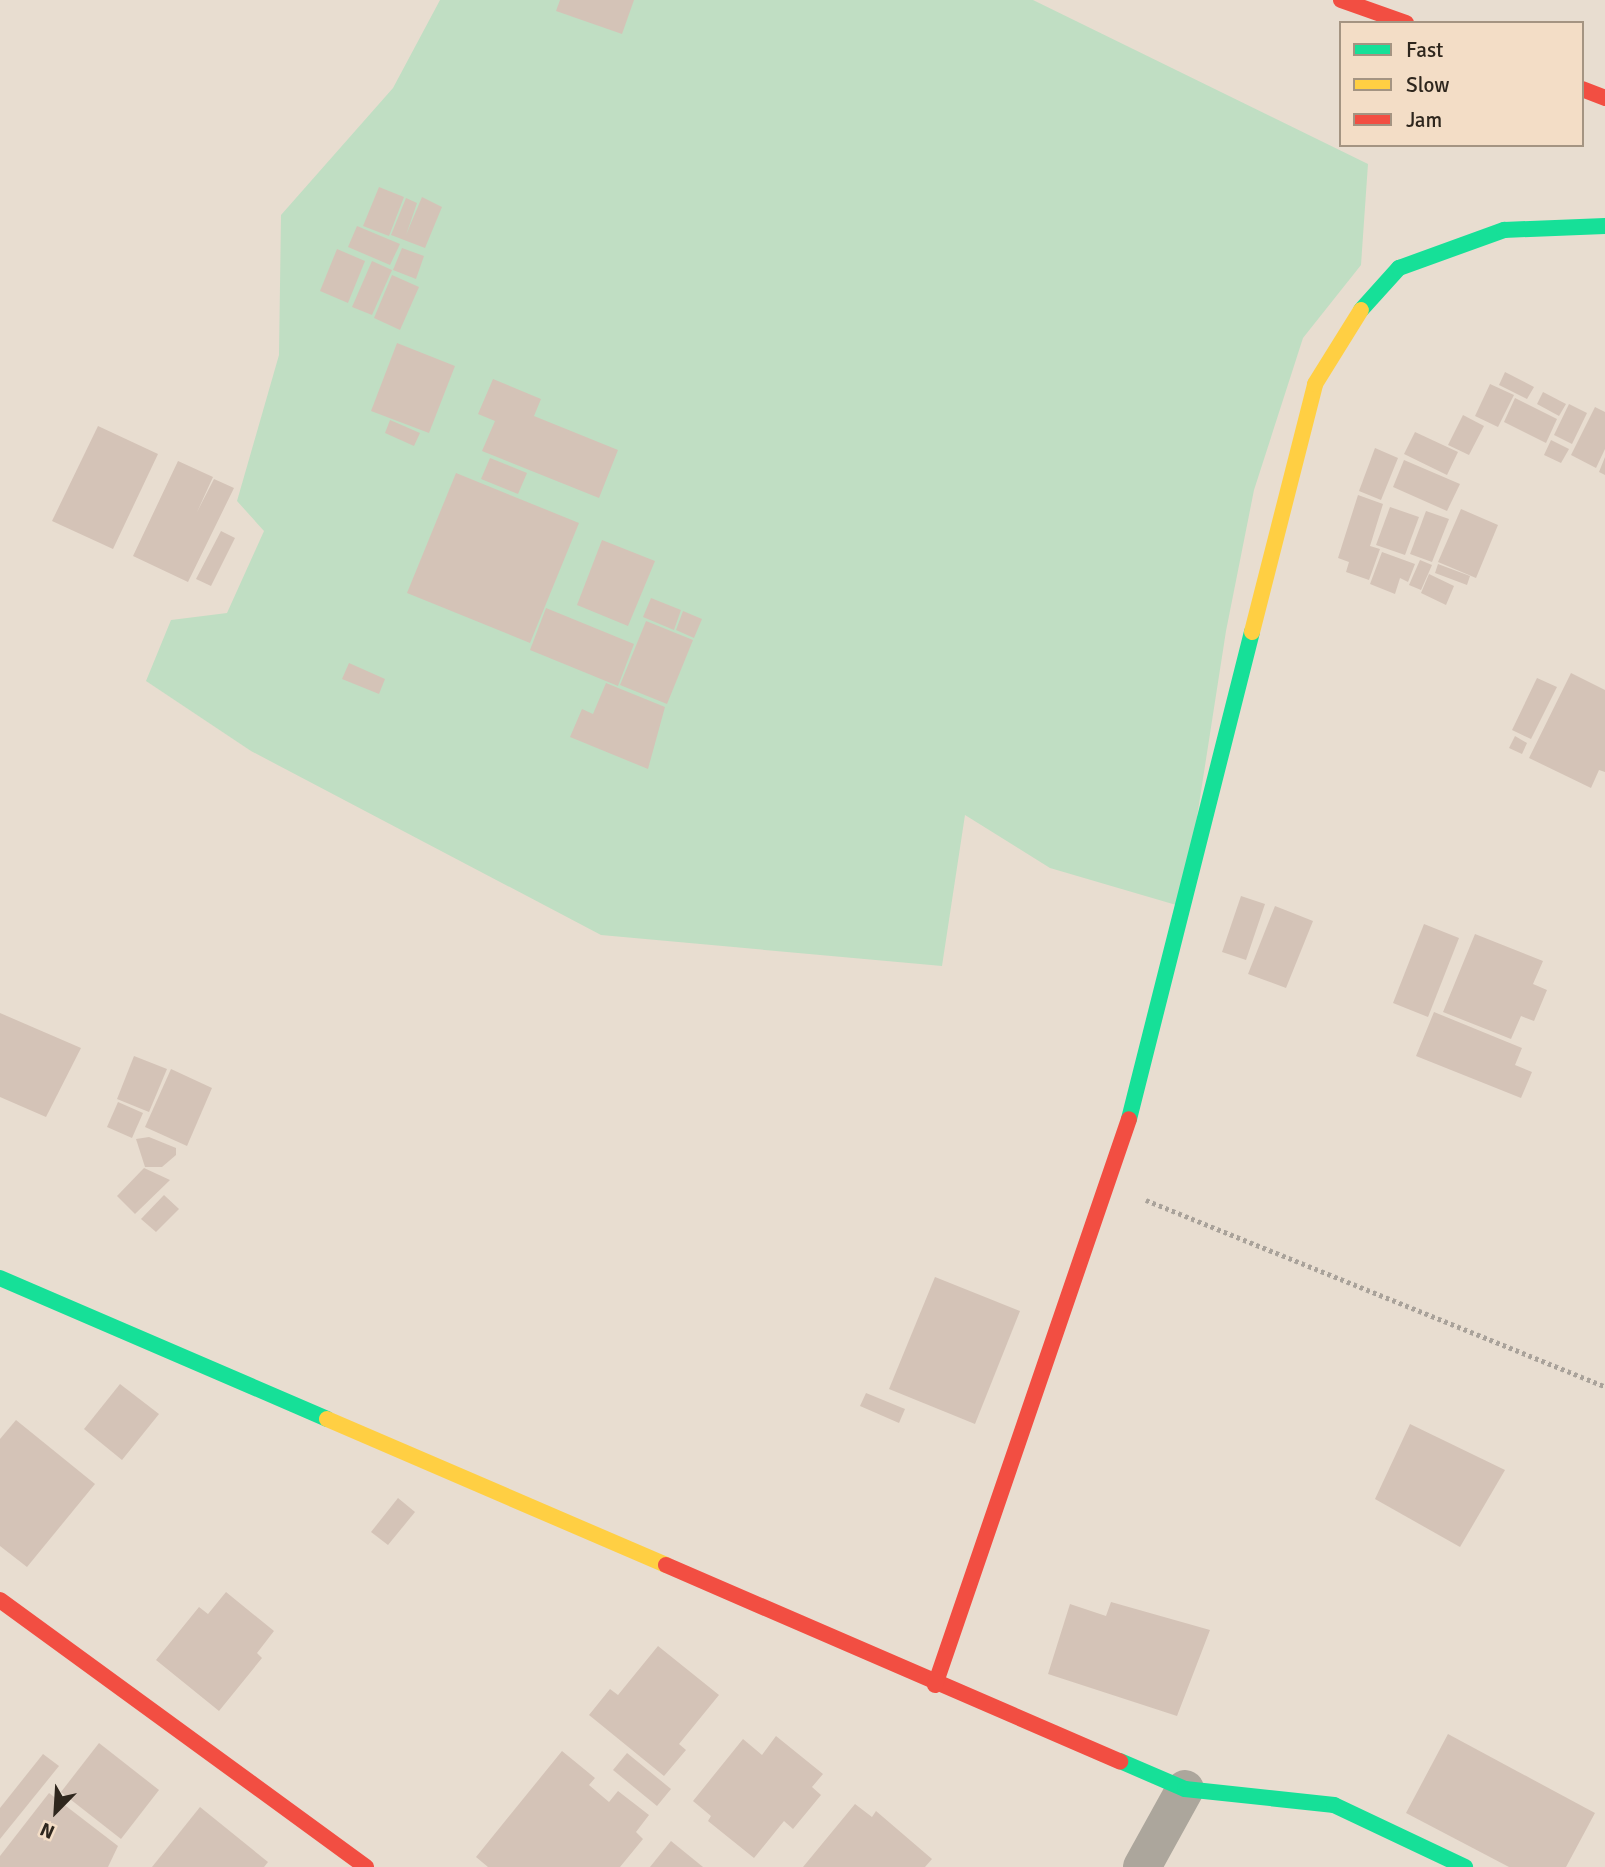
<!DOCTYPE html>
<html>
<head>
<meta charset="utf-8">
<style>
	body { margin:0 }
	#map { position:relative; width:1605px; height:1867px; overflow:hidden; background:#e8ddd0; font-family:Signika,sans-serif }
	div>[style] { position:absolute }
	.green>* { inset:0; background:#c0dec3 }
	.building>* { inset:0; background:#d4c3b7 }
	.path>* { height:4.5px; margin-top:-2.25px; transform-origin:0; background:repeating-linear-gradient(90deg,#a9a29a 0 3.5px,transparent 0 7px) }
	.street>* { height:38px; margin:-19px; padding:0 19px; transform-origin:19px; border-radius:19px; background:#aca69c }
	.fast>* { height:16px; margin:-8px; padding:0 8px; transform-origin:8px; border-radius:8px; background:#16e098 }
	.slow>* { height:16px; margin:-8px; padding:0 8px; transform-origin:8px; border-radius:8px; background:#ffcf43 }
	.jam>* { height:16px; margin:-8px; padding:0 8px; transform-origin:8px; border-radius:8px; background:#f24e42 }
	span { translate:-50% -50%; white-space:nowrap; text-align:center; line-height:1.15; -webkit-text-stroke:6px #f3ddc6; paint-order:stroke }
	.legend { position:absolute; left:1339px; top:21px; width:245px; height:126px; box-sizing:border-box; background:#f3ddc6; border:2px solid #a49482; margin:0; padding:9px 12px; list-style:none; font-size:21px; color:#2e261d }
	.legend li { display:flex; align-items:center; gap:14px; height:35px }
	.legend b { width:35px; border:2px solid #a49482 }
	.north { position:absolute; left:21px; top:1776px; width:70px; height:70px; -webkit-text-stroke:5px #f3ddc6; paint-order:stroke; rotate:204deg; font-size:19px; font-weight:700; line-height:28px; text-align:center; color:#2e261d }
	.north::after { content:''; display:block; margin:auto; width:24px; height:32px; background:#2e261d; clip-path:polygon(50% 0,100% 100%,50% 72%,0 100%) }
</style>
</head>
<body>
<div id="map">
	<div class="green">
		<div style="clip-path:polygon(440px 0,1033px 0,1368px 164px,1361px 265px,1303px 338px,1254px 490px,1226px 631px,1183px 907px,1050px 868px,965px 815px,942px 966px,601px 935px,251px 751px,146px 681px,171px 620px,227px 613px,264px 531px,237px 501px,279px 355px,281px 215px,393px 88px)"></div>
	</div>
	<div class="building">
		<div style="clip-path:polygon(560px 0,634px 0,622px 34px,556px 11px)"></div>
		<div style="clip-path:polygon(379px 187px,404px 197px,389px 236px,363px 226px)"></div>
		<div style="clip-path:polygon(422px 197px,442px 207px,425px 248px,391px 235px,406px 198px,417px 203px,406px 235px)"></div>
		<div style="clip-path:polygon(357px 226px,400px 244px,390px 265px,348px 247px)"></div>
		<div style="clip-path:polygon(402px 248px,424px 256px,416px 279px,393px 270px)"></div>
		<div style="clip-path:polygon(337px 249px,365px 261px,348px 303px,320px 291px)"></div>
		<div style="clip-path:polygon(372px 261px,392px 270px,372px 315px,352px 307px)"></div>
		<div style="clip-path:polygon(392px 275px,419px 287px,400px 330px,374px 318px)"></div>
		<div style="clip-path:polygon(397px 343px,455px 366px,429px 433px,371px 411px)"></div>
		<div style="clip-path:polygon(1505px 372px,1534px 387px,1527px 399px,1499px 385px)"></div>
		<div style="clip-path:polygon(493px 379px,541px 399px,534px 416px,618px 450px,599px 498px,482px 451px,495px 421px,478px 414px)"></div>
		<div style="clip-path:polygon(1490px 384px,1514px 395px,1498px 427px,1475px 416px)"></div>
		<div style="clip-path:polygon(1543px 392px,1566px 404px,1559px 416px,1537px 404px)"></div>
		<div style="clip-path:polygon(1515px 398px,1557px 419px,1546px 443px,1504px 422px)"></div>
		<div style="clip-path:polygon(1569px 404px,1587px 413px,1572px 444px,1554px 435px)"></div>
		<div style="clip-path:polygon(1595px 407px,1605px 412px,1605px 449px,1596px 468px,1571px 455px)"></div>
		<div style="clip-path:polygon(1463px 415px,1484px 426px,1469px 455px,1448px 445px)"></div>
		<div style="clip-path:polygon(390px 420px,420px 433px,414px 446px,385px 433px)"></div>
		<div style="clip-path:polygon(98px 426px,158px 454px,113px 549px,52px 521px)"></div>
		<div style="clip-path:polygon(1415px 432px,1458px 452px,1447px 475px,1404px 454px)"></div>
		<div style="clip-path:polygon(1551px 440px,1569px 449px,1561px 463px,1544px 455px)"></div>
		<div style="clip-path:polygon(1375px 448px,1398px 458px,1381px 500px,1359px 491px)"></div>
		<div style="clip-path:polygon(1605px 457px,1605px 475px,1599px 472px)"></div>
		<div style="clip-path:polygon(490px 458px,527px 473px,518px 494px,481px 479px)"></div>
		<div style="clip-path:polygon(1404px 460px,1460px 484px,1447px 511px,1393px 487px)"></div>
		<div style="clip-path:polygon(178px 461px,213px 477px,197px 512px,214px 479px,234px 488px,188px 582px,133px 556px)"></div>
		<div style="clip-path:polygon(456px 473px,579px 523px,530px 643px,407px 593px)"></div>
		<div style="clip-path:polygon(1358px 495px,1383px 504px,1370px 546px,1380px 549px,1369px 580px,1346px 572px,1349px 562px,1338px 558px)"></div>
		<div style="clip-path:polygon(1390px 507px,1419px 517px,1405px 555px,1376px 545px)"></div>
		<div style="clip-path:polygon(1461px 509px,1498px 525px,1476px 578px,1438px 562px)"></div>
		<div style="clip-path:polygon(1426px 511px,1449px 519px,1432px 562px,1410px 554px)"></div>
		<div style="clip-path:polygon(221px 531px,235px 538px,211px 586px,196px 579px)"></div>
		<div style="clip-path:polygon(602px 540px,655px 561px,628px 626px,577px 605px)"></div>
		<div style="clip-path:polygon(1382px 552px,1415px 564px,1408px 582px,1400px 578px,1395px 594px,1370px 584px)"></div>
		<div style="clip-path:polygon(1420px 560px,1432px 565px,1421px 590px,1409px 585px)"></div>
		<div style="clip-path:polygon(1438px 564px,1470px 576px,1467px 585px,1435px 573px)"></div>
		<div style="clip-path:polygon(1429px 574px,1454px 586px,1446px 605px,1421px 593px)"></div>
		<div style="clip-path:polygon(651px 598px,681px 610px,674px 630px,643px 617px)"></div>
		<div style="clip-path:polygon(546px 608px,634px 644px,618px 686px,530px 650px)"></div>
		<div style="clip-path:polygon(683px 611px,702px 619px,694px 638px,676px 630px)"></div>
		<div style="clip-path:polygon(646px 621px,693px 640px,667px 704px,620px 685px)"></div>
		<div style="clip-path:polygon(349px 663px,385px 679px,379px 694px,342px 679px)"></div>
		<div style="clip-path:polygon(1571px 673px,1605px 690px,1605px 772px,1599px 770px,1591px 788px,1529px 758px)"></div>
		<div style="clip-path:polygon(1537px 678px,1557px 687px,1531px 739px,1512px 730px)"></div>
		<div style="clip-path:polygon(606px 683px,665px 707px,648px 769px,570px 737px,582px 709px,593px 714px)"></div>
		<div style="clip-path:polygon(1515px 736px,1527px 743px,1522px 754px,1509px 748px)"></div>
		<div style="clip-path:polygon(1241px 896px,1265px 904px,1246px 960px,1222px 952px)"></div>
		<div style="clip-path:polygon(1275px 906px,1313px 921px,1286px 988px,1248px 974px)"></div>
		<div style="clip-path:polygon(1424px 924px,1459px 938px,1428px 1017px,1393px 1003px)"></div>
		<div style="clip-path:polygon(1475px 934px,1543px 961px,1533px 984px,1547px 990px,1534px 1021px,1521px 1016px,1511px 1039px,1443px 1012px)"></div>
		<div style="clip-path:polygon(1434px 1012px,1522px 1048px,1515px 1065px,1532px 1072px,1521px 1098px,1416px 1056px)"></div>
		<div style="clip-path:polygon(0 1013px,81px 1048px,46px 1117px,0 1097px)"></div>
		<div style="clip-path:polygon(134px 1056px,167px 1069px,149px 1112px,117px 1099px)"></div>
		<div style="clip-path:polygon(171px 1069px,212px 1088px,187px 1146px,145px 1127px)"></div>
		<div style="clip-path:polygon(118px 1102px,143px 1113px,132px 1138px,107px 1127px)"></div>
		<div style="clip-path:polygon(149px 1137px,176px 1148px,176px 1155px,162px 1167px,145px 1167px,136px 1139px)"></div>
		<div style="clip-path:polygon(144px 1168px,170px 1180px,135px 1214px,117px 1196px)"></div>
		<div style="clip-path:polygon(164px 1195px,179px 1209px,156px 1232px,141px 1219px)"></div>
		<div style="clip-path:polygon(935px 1277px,1020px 1311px,975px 1424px,889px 1389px)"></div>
		<div style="clip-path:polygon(120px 1384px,159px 1414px,122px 1460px,84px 1429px)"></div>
		<div style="clip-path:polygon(866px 1393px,905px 1409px,899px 1423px,860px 1406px)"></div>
		<div style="clip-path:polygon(16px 1420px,95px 1484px,27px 1567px,0 1546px,0 1439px)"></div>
		<div style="clip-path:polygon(1410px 1424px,1505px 1470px,1460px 1547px,1375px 1499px)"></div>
		<div style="clip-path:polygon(398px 1498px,415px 1512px,388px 1545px,371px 1532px)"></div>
		<div style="clip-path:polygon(226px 1592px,274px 1631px,257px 1653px,262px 1658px,219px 1711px,156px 1660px,199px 1607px,208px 1614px)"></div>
		<div style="clip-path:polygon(1111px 1602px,1210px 1630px,1177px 1716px,1048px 1674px,1070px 1604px,1106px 1616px)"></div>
		<div style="clip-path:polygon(658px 1646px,719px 1695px,679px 1744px,686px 1750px,664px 1776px,589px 1715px,610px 1689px,618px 1695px)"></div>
		<div style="clip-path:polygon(1448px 1734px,1595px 1813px,1566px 1867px,1509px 1867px,1406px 1813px)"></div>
		<div style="clip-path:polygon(776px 1736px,823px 1774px,812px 1787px,821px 1795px,793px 1829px,784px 1821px,754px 1858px,708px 1821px,711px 1816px,693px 1801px,743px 1739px,762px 1755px)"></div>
		<div style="clip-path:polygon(99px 1743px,159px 1790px,121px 1839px,61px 1792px)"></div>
		<div style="clip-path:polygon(562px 1751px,595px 1778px,589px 1785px,609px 1802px,618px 1791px,649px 1815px,636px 1832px,643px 1839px,620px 1867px,488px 1867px,476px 1857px)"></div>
		<div style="clip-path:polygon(627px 1753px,671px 1789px,657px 1806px,613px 1770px)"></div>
		<div style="clip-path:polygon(43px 1754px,59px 1766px,0 1839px,0 1808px)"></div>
		<div style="clip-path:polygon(49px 1793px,118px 1846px,108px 1867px,0 1867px,0 1856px)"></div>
		<div style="clip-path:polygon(855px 1804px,872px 1817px,876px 1811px,932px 1859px,925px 1867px,803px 1867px)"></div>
		<div style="clip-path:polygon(200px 1807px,268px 1862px,264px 1867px,152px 1867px)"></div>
		<div style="clip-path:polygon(671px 1841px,703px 1867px,650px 1867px)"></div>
	</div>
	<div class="path">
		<div style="left:1146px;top:1200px;width:495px;rotate:22.1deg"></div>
	</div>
	<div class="street">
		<div style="left:1142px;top:1867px;width:89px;rotate:-61.1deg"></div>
	</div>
	<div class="fast">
		<div style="left:1361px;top:310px;width:57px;rotate:-47.9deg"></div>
		<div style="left:1399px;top:268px;width:112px;rotate:-19.9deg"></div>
		<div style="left:1504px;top:230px;width:101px;rotate:-2.3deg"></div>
		<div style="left:1129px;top:1119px;width:502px;rotate:-75.83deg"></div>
		<div style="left:0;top:1278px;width:356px;rotate:23.3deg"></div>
		<div style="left:1120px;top:1761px;width:71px;rotate:23.3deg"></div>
		<div style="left:1185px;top:1789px;width:150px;rotate:6.1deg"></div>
		<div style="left:1334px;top:1805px;width:145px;rotate:25.3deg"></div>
	</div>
	<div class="slow">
		<div style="left:1252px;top:632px;width:256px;rotate:-75.7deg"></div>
		<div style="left:1315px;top:384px;width:87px;rotate:-58.1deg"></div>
		<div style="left:327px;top:1419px;width:369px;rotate:23.3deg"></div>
	</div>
	<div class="jam">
		<div style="left:1341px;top:0;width:69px;rotate:19.5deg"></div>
		<div style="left:1582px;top:89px;width:25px;rotate:21deg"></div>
		<div style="left:666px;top:1565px;width:495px;rotate:23.4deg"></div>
		<div style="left:0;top:1600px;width:453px;rotate:36.1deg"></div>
		<div style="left:935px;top:1685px;width:598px;rotate:-71.08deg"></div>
	</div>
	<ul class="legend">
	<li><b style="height:9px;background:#16e098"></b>Fast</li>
	<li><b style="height:9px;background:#ffcf43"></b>Slow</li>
	<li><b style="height:9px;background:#f24e42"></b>Jam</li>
	</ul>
	<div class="north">N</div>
</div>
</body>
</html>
